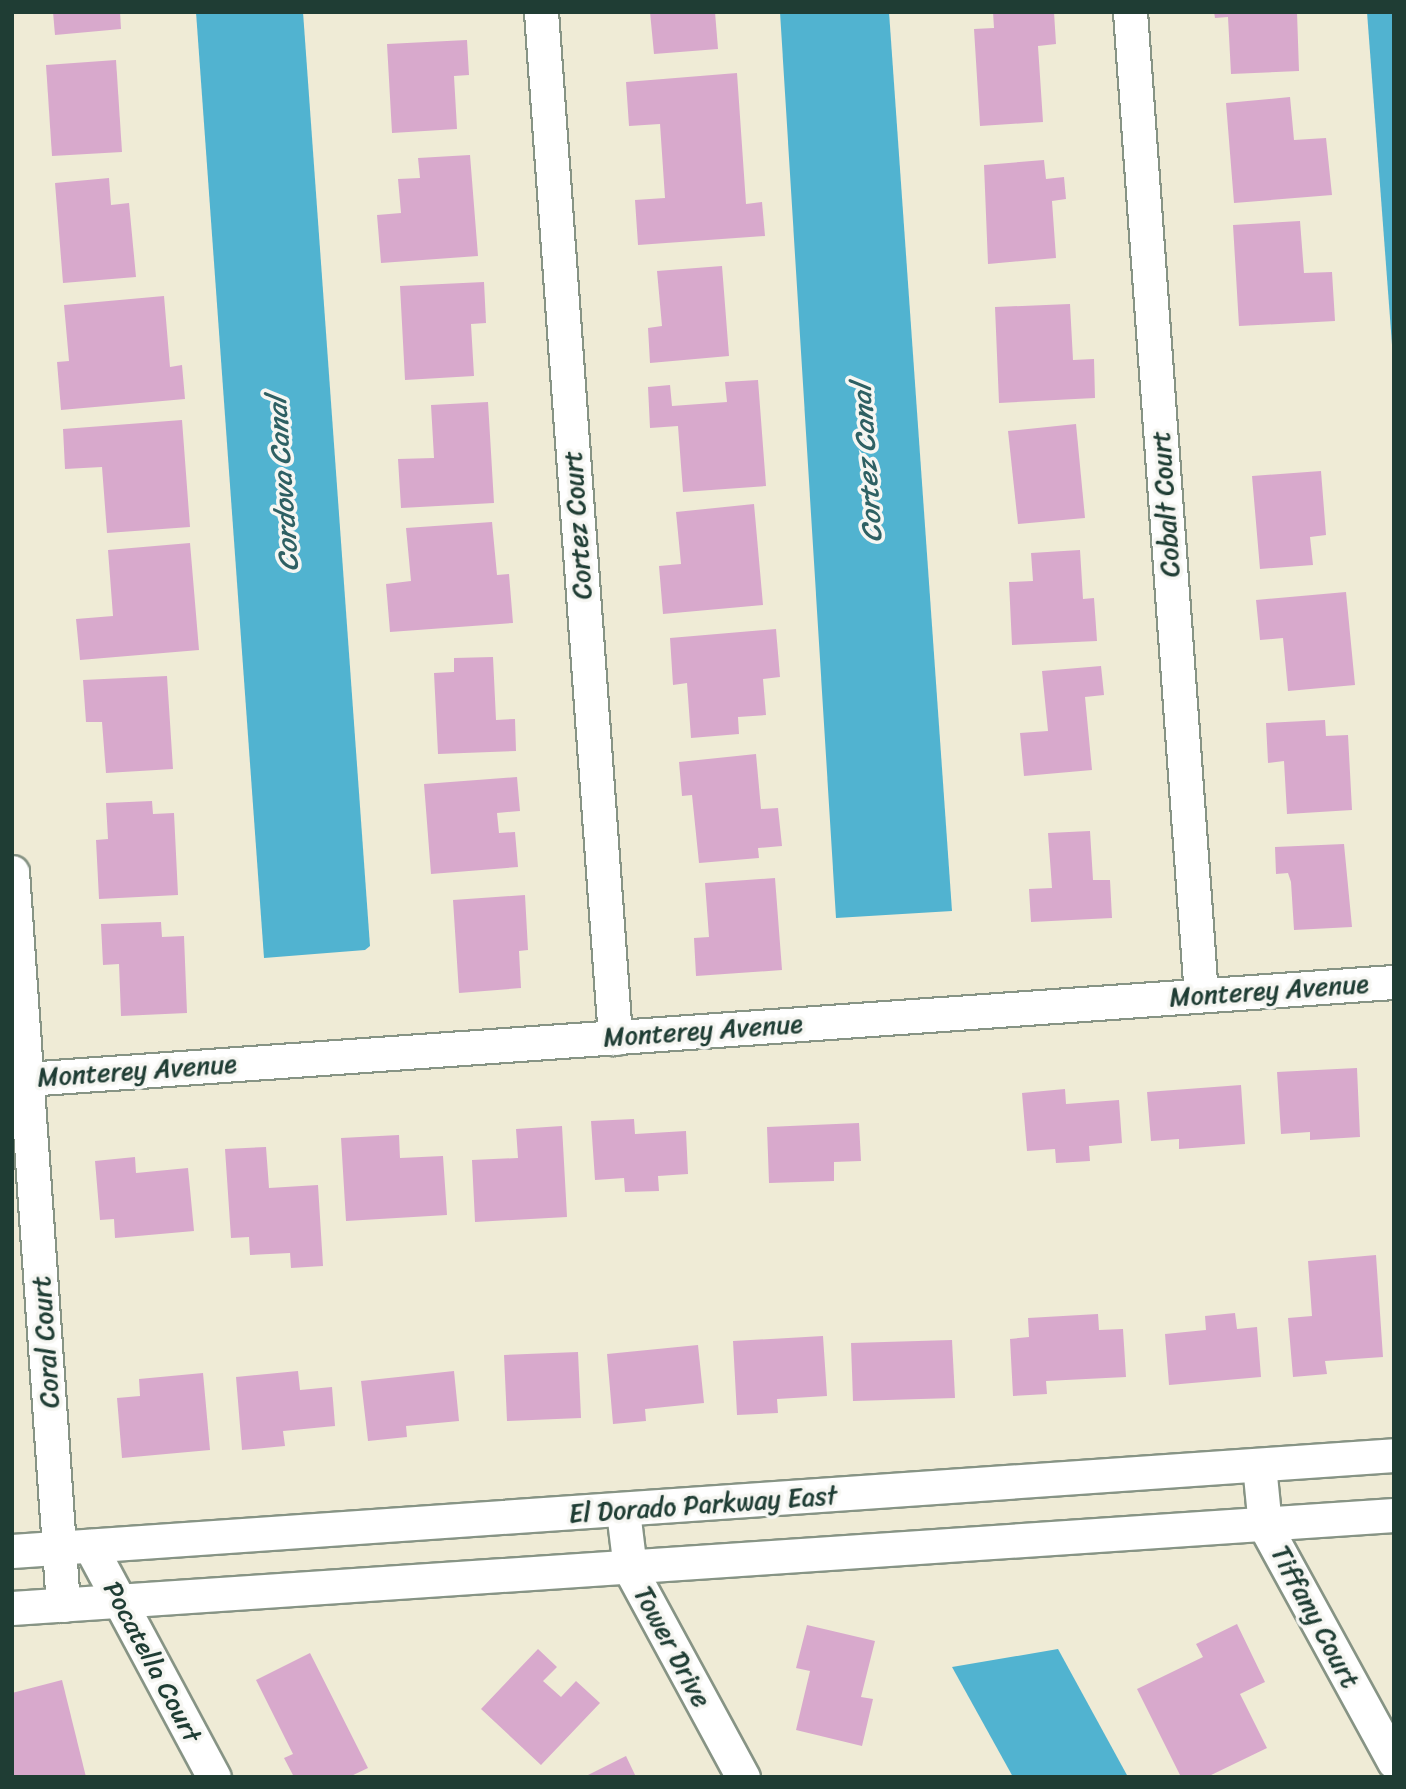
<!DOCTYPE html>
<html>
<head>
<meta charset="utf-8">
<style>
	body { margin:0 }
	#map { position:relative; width:1406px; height:1789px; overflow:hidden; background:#efebd6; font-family:Sriracha,sans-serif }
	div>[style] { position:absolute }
	.water>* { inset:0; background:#51b3d0 }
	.building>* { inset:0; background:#d8a9cc }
	.roads { filter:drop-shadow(2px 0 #879485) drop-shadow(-2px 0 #879485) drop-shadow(0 2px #879485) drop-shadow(0 -2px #879485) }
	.minor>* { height:33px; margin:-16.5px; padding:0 16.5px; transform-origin:16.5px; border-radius:16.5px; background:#fff }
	span { translate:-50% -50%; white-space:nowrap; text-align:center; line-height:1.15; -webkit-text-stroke:7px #f6f6f2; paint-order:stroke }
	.street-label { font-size:26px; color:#1f3d34 }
	.water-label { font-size:28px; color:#2e6063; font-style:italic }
	.frame { position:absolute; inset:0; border:14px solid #1f3d34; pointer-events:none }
</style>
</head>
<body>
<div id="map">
	<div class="water">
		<div style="clip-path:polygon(196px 12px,303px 12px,370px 946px,365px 950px,264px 958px)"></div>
		<div style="clip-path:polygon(780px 12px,889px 12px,952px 911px,836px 918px)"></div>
		<div style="clip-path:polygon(1367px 12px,1394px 12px,1394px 371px)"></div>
		<div style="clip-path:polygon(1058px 1649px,1128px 1777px,1013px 1777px,952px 1667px)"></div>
	</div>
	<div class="building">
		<div style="clip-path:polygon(53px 12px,120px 12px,121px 29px,55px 35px)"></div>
		<div style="clip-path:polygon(650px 12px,715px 12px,718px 49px,654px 54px)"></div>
		<div style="clip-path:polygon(993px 12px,1054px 12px,1056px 44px,1038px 46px,1043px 122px,980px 126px,974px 29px,994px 28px)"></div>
		<div style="clip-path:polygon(1214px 12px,1297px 12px,1299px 71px,1231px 74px,1228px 17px,1215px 18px)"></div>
		<div style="clip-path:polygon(467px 40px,469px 75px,454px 76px,457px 129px,392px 133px,387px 44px)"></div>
		<div style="clip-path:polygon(116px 60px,122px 152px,52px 156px,46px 65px)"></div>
		<div style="clip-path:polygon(737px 73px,746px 204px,762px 202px,765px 236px,638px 245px,635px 200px,665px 198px,660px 124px,629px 126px,626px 82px)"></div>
		<div style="clip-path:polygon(1290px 97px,1294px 140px,1326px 138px,1332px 195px,1234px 203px,1226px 103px)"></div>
		<div style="clip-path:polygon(470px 155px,478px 256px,381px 263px,377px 215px,401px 213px,398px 179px,420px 178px,418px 158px)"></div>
		<div style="clip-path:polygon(1044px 160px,1046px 179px,1064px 177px,1066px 199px,1052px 201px,1056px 258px,988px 264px,984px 165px)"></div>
		<div style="clip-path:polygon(109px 178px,111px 205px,129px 203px,136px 277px,63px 283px,55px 183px)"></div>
		<div style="clip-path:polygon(1300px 221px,1304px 273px,1332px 272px,1335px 321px,1239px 326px,1233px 225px)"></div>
		<div style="clip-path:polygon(722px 266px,729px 356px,650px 363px,648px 328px,662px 326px,657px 271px)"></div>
		<div style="clip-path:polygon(484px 282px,486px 323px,471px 324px,474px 376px,405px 380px,400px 286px)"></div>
		<div style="clip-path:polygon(164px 296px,170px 367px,182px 365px,185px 399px,61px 410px,57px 362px,69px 361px,64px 305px)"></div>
		<div style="clip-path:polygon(1070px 304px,1073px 360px,1094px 359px,1095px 398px,999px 403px,995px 307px)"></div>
		<div style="clip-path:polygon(758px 380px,766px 486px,683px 492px,678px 426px,650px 428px,648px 387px,670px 385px,672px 406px,727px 402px,725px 382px)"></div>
		<div style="clip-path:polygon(488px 402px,494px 503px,401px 508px,398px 459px,434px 458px,431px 405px)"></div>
		<div style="clip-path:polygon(182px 420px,190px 527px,107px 533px,102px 467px,65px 469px,63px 429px)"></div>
		<div style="clip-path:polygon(1076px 424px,1085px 518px,1018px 524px,1008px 431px)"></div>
		<div style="clip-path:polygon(1321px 471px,1326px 535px,1310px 537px,1313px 565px,1260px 569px,1252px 476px)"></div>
		<div style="clip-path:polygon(754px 504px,763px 605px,663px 614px,659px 566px,681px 564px,676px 512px)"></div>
		<div style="clip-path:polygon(492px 522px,497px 575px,509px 574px,513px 623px,390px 632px,386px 584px,411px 581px,406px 528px)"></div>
		<div style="clip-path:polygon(190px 543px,199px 650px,80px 660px,76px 619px,113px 616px,108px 550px)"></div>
		<div style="clip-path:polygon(1080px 550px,1083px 599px,1094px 598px,1097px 641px,1012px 645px,1009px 582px,1033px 581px,1031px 553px)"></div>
		<div style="clip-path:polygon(1346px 592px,1355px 685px,1288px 691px,1283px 638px,1260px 640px,1256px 600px)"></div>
		<div style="clip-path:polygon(776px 629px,780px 677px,763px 679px,766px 715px,738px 717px,739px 734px,691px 738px,687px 683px,673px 685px,670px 638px)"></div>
		<div style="clip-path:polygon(493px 657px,496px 720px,515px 719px,516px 751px,438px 754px,434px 673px,454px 672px,454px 658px)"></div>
		<div style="clip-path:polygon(1101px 666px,1104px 695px,1085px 697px,1092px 770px,1024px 776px,1020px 733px,1048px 731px,1042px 671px)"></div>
		<div style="clip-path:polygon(167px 676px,173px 769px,106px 773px,102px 722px,86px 722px,83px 680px)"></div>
		<div style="clip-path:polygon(1325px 720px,1326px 736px,1348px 735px,1352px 810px,1287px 814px,1284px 761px,1268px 763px,1266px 723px)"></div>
		<div style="clip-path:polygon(756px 754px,761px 809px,778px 808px,782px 846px,758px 848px,759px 858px,699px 863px,692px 795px,682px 796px,679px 762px)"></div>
		<div style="clip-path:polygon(517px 777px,520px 811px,497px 813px,499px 833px,515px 832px,518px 867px,431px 874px,424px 784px)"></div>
		<div style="clip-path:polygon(152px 801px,153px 814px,174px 813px,178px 895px,99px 899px,96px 840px,108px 839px,106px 803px)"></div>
		<div style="clip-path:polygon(1090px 831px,1093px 880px,1110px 880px,1112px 918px,1031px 922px,1029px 889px,1052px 888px,1048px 833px)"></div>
		<div style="clip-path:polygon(1344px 844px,1352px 927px,1294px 930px,1291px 882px,1288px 873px,1276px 874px,1275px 847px)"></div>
		<div style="clip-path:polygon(775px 878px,782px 970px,696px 976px,694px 938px,709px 937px,705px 883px)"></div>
		<div style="clip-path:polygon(525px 895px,528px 950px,519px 951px,521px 988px,459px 993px,453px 900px)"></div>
		<div style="clip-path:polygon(161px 922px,162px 937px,184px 936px,187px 1013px,121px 1016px,119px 964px,103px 965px,101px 924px)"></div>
		<div style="clip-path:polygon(1357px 1068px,1360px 1137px,1310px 1140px,1310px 1132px,1281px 1134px,1277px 1072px)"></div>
		<div style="clip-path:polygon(1241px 1085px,1245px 1144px,1179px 1149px,1179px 1139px,1151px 1141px,1147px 1092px)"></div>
		<div style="clip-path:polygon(1065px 1089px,1066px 1104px,1119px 1100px,1122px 1143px,1089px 1146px,1090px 1161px,1056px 1163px,1055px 1149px,1027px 1151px,1022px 1093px)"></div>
		<div style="clip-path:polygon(634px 1119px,635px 1134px,686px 1131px,688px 1174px,658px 1176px,659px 1191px,625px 1192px,624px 1178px,595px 1180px,591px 1121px)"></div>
		<div style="clip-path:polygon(859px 1123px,861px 1161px,834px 1162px,834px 1181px,769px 1183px,767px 1127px)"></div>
		<div style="clip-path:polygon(562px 1126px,567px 1217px,475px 1222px,472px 1160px,518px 1158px,516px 1129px)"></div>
		<div style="clip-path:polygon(399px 1135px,400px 1158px,443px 1156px,447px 1215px,346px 1221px,341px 1138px)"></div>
		<div style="clip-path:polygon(266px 1147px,269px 1188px,318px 1185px,323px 1266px,291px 1268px,290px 1253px,250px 1255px,249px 1237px,231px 1238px,225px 1149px)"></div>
		<div style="clip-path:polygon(135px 1157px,136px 1173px,188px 1168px,194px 1231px,115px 1238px,114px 1219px,100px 1220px,95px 1161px)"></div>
		<div style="clip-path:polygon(1376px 1255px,1383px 1357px,1325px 1361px,1327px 1374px,1293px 1377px,1288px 1318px,1312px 1316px,1308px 1261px)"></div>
		<div style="clip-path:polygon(1235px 1313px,1237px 1329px,1257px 1327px,1261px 1377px,1169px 1385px,1165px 1334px,1206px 1330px,1205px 1316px)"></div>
		<div style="clip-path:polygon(1098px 1314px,1099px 1330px,1123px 1329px,1126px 1377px,1046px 1381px,1047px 1394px,1013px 1396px,1010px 1339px,1029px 1337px,1028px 1318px)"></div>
		<div style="clip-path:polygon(823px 1336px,827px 1396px,777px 1399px,778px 1413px,737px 1415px,733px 1341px)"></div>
		<div style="clip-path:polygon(952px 1340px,955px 1398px,853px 1401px,851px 1343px)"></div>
		<div style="clip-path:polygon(698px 1345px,704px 1403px,645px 1409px,646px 1421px,613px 1424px,607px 1354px)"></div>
		<div style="clip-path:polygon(578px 1352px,581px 1418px,507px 1421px,504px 1355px)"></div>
		<div style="clip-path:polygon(298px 1371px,300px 1390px,332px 1387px,335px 1426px,283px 1431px,285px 1446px,242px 1450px,236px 1377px)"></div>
		<div style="clip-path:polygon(454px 1371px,459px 1421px,406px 1426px,407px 1437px,368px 1441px,361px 1381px)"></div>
		<div style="clip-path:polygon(203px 1373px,210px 1450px,122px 1458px,117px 1398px,140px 1396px,139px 1379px)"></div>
		<div style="clip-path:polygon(1237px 1624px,1265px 1682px,1240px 1694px,1267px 1748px,1207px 1777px,1181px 1777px,1137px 1689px,1203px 1657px,1196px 1644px)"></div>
		<div style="clip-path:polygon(807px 1625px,875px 1641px,861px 1697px,873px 1699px,862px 1746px,796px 1730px,810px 1671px,796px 1668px)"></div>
		<div style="clip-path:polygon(538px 1649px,557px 1667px,543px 1681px,561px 1697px,576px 1681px,600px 1703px,541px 1765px,481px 1709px)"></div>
		<div style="clip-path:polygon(310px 1653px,368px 1768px,349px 1777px,294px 1777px,284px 1758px,293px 1754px,256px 1680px)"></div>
		<div style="clip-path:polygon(62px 1680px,86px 1777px,12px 1777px,12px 1693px)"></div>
		<div style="clip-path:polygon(626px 1756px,636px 1777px,584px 1777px)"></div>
	</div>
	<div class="roads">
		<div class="minor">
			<div style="left:541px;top:12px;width:1029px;rotate:85.87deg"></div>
			<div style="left:1130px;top:12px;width:986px;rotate:85.87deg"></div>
			<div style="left:12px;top:872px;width:735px;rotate:86.02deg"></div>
			<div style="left:12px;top:1080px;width:1385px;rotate:-4.06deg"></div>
			<div style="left:1259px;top:1465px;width:61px;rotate:84.4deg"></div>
			<div style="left:1265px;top:1526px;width:269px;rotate:61.3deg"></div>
			<div style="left:623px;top:1511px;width:58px;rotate:83.1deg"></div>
			<div style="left:630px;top:1569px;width:237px;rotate:61.5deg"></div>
			<div style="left:90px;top:1546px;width:262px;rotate:61.8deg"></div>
			<div style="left:12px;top:1551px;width:1385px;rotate:-3.97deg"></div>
			<div style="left:12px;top:1608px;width:1385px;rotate:-3.85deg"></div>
		</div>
	</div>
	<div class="street-label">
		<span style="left:1166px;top:504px;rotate:-94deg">Cobalt Court</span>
		<span style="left:578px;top:525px;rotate:-94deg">Cortez Court</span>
		<span style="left:1269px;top:991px;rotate:-4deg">Monterey Avenue</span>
		<span style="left:703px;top:1031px;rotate:-4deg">Monterey Avenue</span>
		<span style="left:137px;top:1071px;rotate:-4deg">Monterey Avenue</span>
		<span style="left:46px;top:1342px;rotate:-94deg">Coral Court</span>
		<span style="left:703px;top:1505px;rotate:-4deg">El Dorado Parkway East</span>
		<span style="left:1315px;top:1617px;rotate:62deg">Tiffany Court</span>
		<span style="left:672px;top:1647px;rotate:62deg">Tower Drive</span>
		<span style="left:152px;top:1662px;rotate:62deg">Pocatella Court</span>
	</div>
	<div class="water-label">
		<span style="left:867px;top:463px;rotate:-94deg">Cortez Canal</span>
		<span style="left:283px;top:484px;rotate:-94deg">Cordova Canal</span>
	</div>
	<div class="frame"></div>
</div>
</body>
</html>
